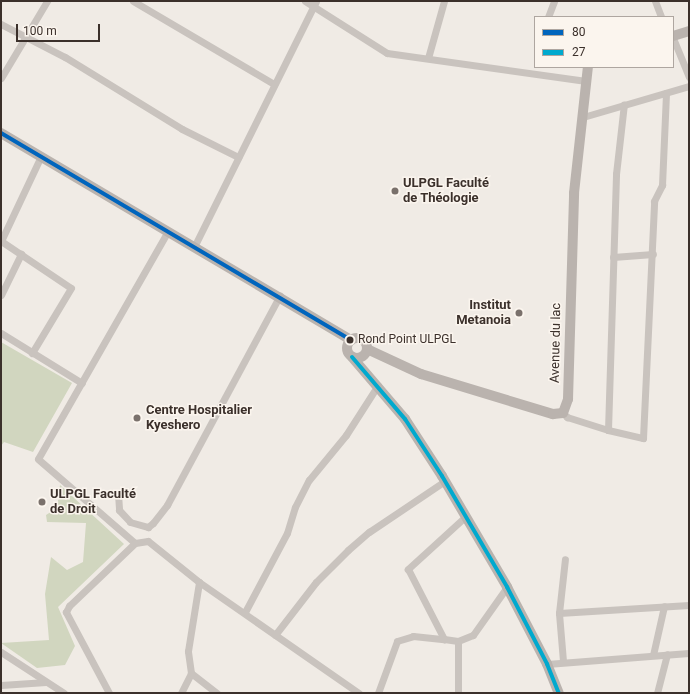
<!DOCTYPE html>
<html>
<head>
<meta charset="utf-8">
<style>
	body { margin:0 }
	#map { position:relative; width:690px; height:694px; overflow:hidden; background:#f0ebe5; font-family:Roboto,sans-serif }
	div>[style] { position:absolute }
	.green>* { inset:0; background:#d1d6bf }
	.street>* { height:7px; margin:-3.5px; padding:0 3.5px; transform-origin:3.5px; border-radius:3.5px; background:#c9c3be }
	.secondary>* { height:10px; margin:-5px; padding:0 5px; transform-origin:5px; border-radius:5px; background:#bab3ae }
	.secondary>.ring { margin:-5px; padding:0; box-sizing:content-box; background:none; border:10px solid #bab3ae; border-radius:50% }
	.bus-1>* { height:4px; margin:-2px; padding:0 2px; transform-origin:2px; border-radius:2px; background:#0065bd }
	.bus-2>* { height:4px; margin:-2px; padding:0 2px; transform-origin:2px; border-radius:2px; background:#00a9ce }
	.dots>* { width:11px; height:11px; translate:-50% -50%; box-sizing:border-box; border:2px solid #fbf5ee; border-radius:50% }
	span { translate:-50% -50%; white-space:nowrap; text-align:center; line-height:1.15; -webkit-text-stroke:3px #fbf5ee; paint-order:stroke }
	.bus-label { font-size:12px; color:#3b302b }
	.left { translate:0 -50%; text-align:left }
	.poi-label { font-size:13px; color:#3b302b; font-weight:700 }
	.right { translate:-100% -50%; text-align:right }
	.street-label { font-size:13px; color:#3b302b }
	.frame { position:absolute; inset:0; border:2px solid #3b302b; pointer-events:none }
	.legend { position:absolute; left:534px; top:16px; width:140px; height:52px; box-sizing:border-box; background:#fbf5ee; border:1px solid #aea6a0; margin:0; padding:5px 7px; list-style:none; font-size:12px; color:#3b302b }
	.legend li { display:flex; align-items:center; gap:8px; height:20px }
	.legend b { width:20px; border:1px solid #aea6a0 }
	.scale { position:absolute; left:16px; top:24px; width:84px; height:18px; box-sizing:border-box; border:2px solid #3b302b; border-top:0; padding-left:5px; font-size:12px; line-height:14px; white-space:nowrap; color:#3b302b; -webkit-text-stroke:3px #fbf5ee; paint-order:stroke }
</style>
</head>
<body>
<div id="map">
	<div class="green">
		<div style="clip-path:polygon(1px 342px,72px 383px,33px 452px,4px 442px,1px 446px)"></div>
		<div style="clip-path:polygon(60px 485px,124px 544px,58px 607px,75px 646px,65px 665px,37px 668px,1px 643px,49px 640px,45px 594px,51px 557px,67px 570px,83px 562px,86px 523px,47px 522px,46px 515px,57px 508px)"></div>
	</div>
	<div class="street">
		<div style="left:133px;top:1px;width:164px;rotate:30.5deg"></div>
		<div style="left:305px;top:1px;width:97px;rotate:32.4deg"></div>
		<div style="left:387px;top:53px;width:201px;rotate:8deg"></div>
		<div style="left:655px;top:1px;width:17px;rotate:69deg"></div>
		<div style="left:548px;top:17px;width:17px;rotate:-69deg"></div>
		<div style="left:1px;top:24px;width:72px;rotate:27.3deg"></div>
		<div style="left:65px;top:57px;width:137px;rotate:31.6deg"></div>
		<div style="left:182px;top:129px;width:63px;rotate:26.6deg"></div>
		<div style="left:673px;top:38px;width:42px;rotate:67.7deg"></div>
		<div style="left:428px;top:58px;width:59px;rotate:-74.3deg"></div>
		<div style="left:1px;top:78px;width:90px;rotate:-59.1deg"></div>
		<div style="left:583px;top:117px;width:110px;rotate:-16.3deg"></div>
		<div style="left:168px;top:231px;width:262px;rotate:119.7deg"></div>
		<div style="left:38px;top:459px;width:128px;rotate:40.9deg"></div>
		<div style="left:135px;top:543px;width:13px;rotate:-9deg"></div>
		<div style="left:148px;top:541px;width:65px;rotate:38.8deg"></div>
		<div style="left:199px;top:582px;width:195px;rotate:34.8deg"></div>
		<div style="left:1px;top:241px;width:84px;rotate:33.9deg"></div>
		<div style="left:71px;top:288px;width:76px;rotate:121deg"></div>
		<div style="left:1px;top:241px;width:94px;rotate:-64.8deg"></div>
		<div style="left:195px;top:245px;width:272px;rotate:-63.6deg"></div>
		<div style="left:613px;top:257px;width:40px;rotate:-4.3deg"></div>
		<div style="left:1px;top:295px;width:46px;rotate:-64deg"></div>
		<div style="left:1px;top:333px;width:95px;rotate:31.7deg"></div>
		<div style="left:563px;top:413px;width:6px;rotate:45deg"></div>
		<div style="left:567px;top:417px;width:43px;rotate:17.6deg"></div>
		<div style="left:608px;top:430px;width:36px;rotate:13deg"></div>
		<div style="left:643px;top:438px;width:237px;rotate:-87.3deg"></div>
		<div style="left:654px;top:201px;width:18px;rotate:-63deg"></div>
		<div style="left:662px;top:185px;width:92px;rotate:-87.5deg"></div>
		<div style="left:608px;top:430px;width:256px;rotate:-88.2deg"></div>
		<div style="left:616px;top:174px;width:70px;rotate:-83.5deg"></div>
		<div style="left:118px;top:494px;width:16px;rotate:86deg"></div>
		<div style="left:119px;top:510px;width:16px;rotate:47deg"></div>
		<div style="left:130px;top:522px;width:19px;rotate:16deg"></div>
		<div style="left:148px;top:527px;width:6px;rotate:-39deg"></div>
		<div style="left:153px;top:523px;width:23px;rotate:-52deg"></div>
		<div style="left:167px;top:505px;width:238px;rotate:-61.7deg"></div>
		<div style="left:466px;top:516px;width:79px;rotate:137.6deg"></div>
		<div style="left:408px;top:569px;width:79px;rotate:62.8deg"></div>
		<div style="left:444px;top:639px;width:14px;rotate:8deg"></div>
		<div style="left:458px;top:641px;width:16px;rotate:-22deg"></div>
		<div style="left:473px;top:635px;width:59px;rotate:-54.7deg"></div>
		<div style="left:245px;top:612px;width:89px;rotate:-62deg"></div>
		<div style="left:287px;top:533px;width:27px;rotate:-73deg"></div>
		<div style="left:295px;top:507px;width:30px;rotate:-63deg"></div>
		<div style="left:309px;top:480px;width:58px;rotate:-50.6deg"></div>
		<div style="left:346px;top:435px;width:59px;rotate:-57.4deg"></div>
		<div style="left:559px;top:613px;width:130px;rotate:-3.5deg"></div>
		<div style="left:275px;top:635px;width:67px;rotate:-52.3deg"></div>
		<div style="left:316px;top:582px;width:45px;rotate:-45deg"></div>
		<div style="left:348px;top:550px;width:28px;rotate:-41deg"></div>
		<div style="left:369px;top:532px;width:92px;rotate:-33.9deg"></div>
		<div style="left:458px;top:641px;width:52px;rotate:90deg"></div>
		<div style="left:1px;top:652px;width:75px;rotate:33.1deg"></div>
		<div style="left:653px;top:655px;width:50px;rotate:-77.3deg"></div>
		<div style="left:563px;top:661px;width:48px;rotate:-94.8deg"></div>
		<div style="left:559px;top:613px;width:54px;rotate:-83.7deg"></div>
		<div style="left:547px;top:664px;width:142px;rotate:-4.4deg"></div>
		<div style="left:191px;top:673px;width:33px;rotate:38deg"></div>
		<div style="left:1px;top:685px;width:45px;rotate:-3.8deg"></div>
		<div style="left:109px;top:693px;width:92px;rotate:-118deg"></div>
		<div style="left:66px;top:612px;width:7px;rotate:-63deg"></div>
		<div style="left:69px;top:606px;width:91px;rotate:-43.7deg"></div>
		<div style="left:181px;top:693px;width:22px;rotate:-63deg"></div>
		<div style="left:191px;top:673px;width:22px;rotate:-98deg"></div>
		<div style="left:188px;top:651px;width:70px;rotate:-80.9deg"></div>
		<div style="left:378px;top:693px;width:55px;rotate:-69.9deg"></div>
		<div style="left:397px;top:641px;width:17px;rotate:-17deg"></div>
		<div style="left:413px;top:636px;width:31px;rotate:6deg"></div>
		<div style="left:657px;top:693px;width:40px;rotate:-75.6deg"></div>
	</div>
	<div class="secondary">
		<div style="left:673px;top:36px;width:17px;rotate:-17deg"></div>
		<div style="left:1px;top:133px;width:407px;rotate:30.6deg"></div>
		<div class="ring" style="left:347px;top:338px;width:10px;height:10px"></div>
		<div style="left:367px;top:349px;width:60px;rotate:24.8deg"></div>
		<div style="left:421px;top:374px;width:138px;rotate:16.9deg"></div>
		<div style="left:553px;top:414px;width:10px;rotate:-6deg"></div>
		<div style="left:563px;top:413px;width:15px;rotate:-70deg"></div>
		<div style="left:568px;top:399px;width:206px;rotate:-88.3deg"></div>
		<div style="left:574px;top:193px;width:127px;rotate:-83.7deg"></div>
		<div style="left:352px;top:357px;width:82px;rotate:49.5deg"></div>
		<div style="left:405px;top:419px;width:68px;rotate:57deg"></div>
		<div style="left:442px;top:476px;width:129px;rotate:59.6deg"></div>
		<div style="left:507px;top:587px;width:87px;rotate:62.5deg"></div>
		<div style="left:547px;top:664px;width:31px;rotate:68deg"></div>
	</div>
	<div class="bus-1">
		<div style="left:1px;top:133px;width:407px;rotate:30.6deg"></div>
	</div>
	<div class="bus-2">
		<div style="left:352px;top:357px;width:82px;rotate:49.5deg"></div>
		<div style="left:405px;top:419px;width:68px;rotate:57deg"></div>
		<div style="left:442px;top:476px;width:129px;rotate:59.6deg"></div>
		<div style="left:507px;top:587px;width:87px;rotate:62.5deg"></div>
		<div style="left:547px;top:664px;width:31px;rotate:68deg"></div>
	</div>
	<div class="dots">
		<div style="left:395px;top:191px;background:#7a716c"></div>
		<div style="left:519px;top:313px;background:#7a716c"></div>
		<div style="left:350px;top:340px;background:#3b302b"></div>
		<div style="left:137px;top:418px;background:#7a716c"></div>
		<div style="left:42px;top:502px;background:#7a716c"></div>
	</div>
	<div class="bus-label">
		<span class="left" style="left:358px;top:340px">Rond Point ULPGL</span>
	</div>
	<div class="poi-label">
		<span class="left" style="left:403px;top:191px">ULPGL Faculté<br>de Théologie</span>
		<span class="right" style="left:511px;top:313px">Institut<br>Metanoia</span>
		<span class="left" style="left:146px;top:418px">Centre Hospitalier<br>Kyeshero</span>
		<span class="left" style="left:50px;top:502px">ULPGL Faculté<br>de Droit</span>
	</div>
	<div class="street-label">
		<span style="left:556px;top:343px;rotate:-89deg">Avenue du lac</span>
	</div>
	<div class="frame"></div>
	<ul class="legend">
	<li><b style="height:5px;background:#0065bd"></b>80</li>
	<li><b style="height:5px;background:#00a9ce"></b>27</li>
	</ul>
	<div class="scale">100 m</div>
</div>
</body>
</html>
